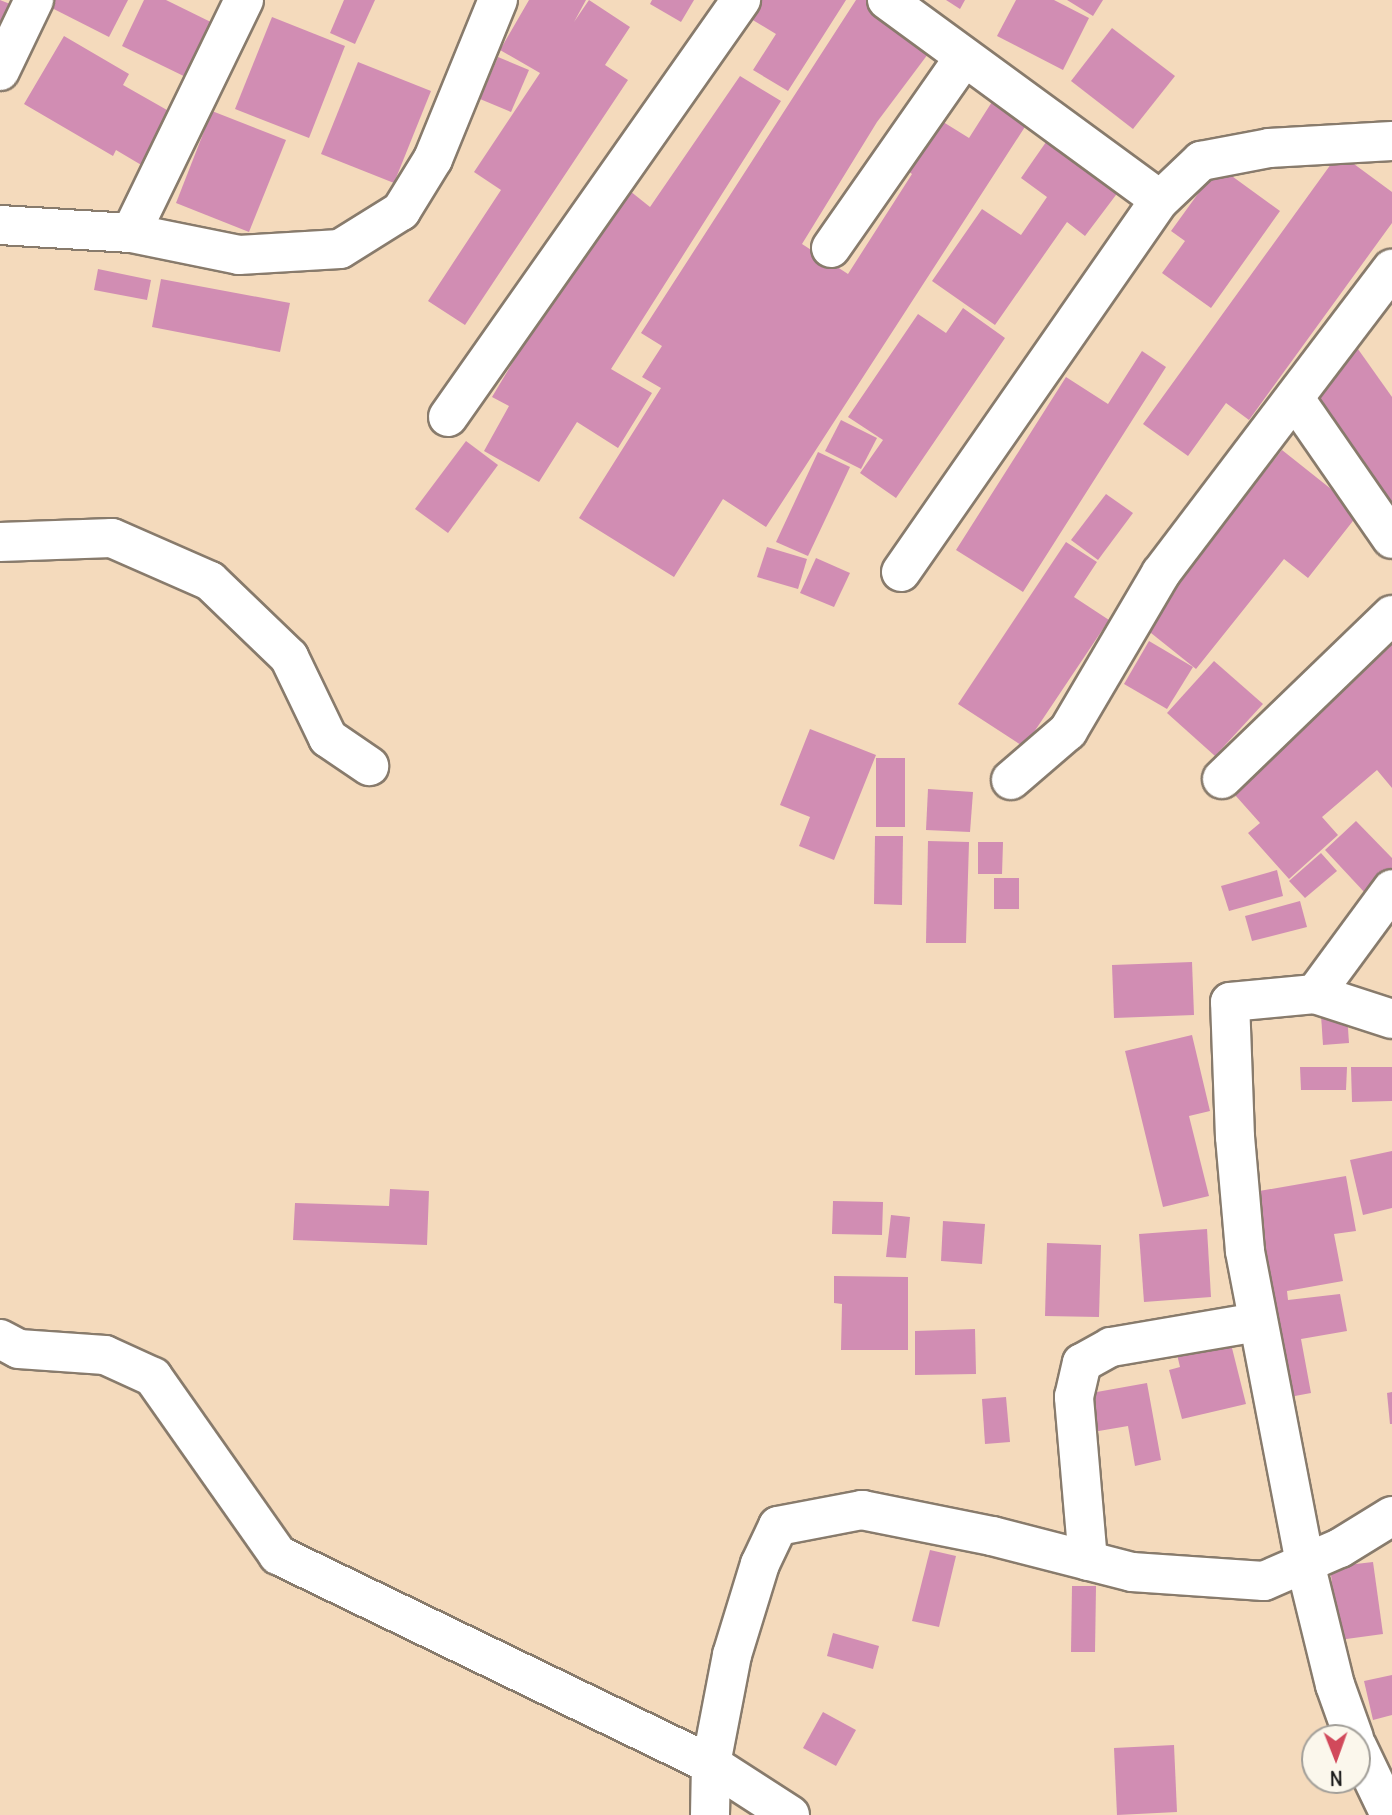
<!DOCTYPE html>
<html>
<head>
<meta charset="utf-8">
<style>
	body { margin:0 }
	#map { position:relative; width:1392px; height:1815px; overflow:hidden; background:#f4dabc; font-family:Delius,sans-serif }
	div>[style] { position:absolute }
	.building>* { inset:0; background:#d18db3 }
	.roads { filter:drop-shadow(2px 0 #887b6c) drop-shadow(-2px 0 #887b6c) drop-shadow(0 2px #887b6c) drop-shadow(0 -2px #887b6c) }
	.minor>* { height:38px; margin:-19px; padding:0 19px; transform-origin:19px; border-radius:19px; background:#fff }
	span { translate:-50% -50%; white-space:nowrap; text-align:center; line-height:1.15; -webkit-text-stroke:5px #fbf7ec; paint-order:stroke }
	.north { position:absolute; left:1301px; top:1724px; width:70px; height:70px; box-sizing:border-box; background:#fbf7ec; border:2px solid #a29f99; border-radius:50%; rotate:179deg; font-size:19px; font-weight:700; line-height:28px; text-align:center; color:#1c1c1c }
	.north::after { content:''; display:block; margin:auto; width:24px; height:32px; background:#d1495b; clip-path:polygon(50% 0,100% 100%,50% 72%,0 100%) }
</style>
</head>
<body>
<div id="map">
	<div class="building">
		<div style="clip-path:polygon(0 0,20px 8px,0 47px)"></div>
		<div style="clip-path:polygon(44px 0,128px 0,109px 37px,42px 3px)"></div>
		<div style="clip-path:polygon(144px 0,166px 0,225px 29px,198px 83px,122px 46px)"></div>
		<div style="clip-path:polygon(344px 0,375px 0,355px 44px,330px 33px)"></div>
		<div style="clip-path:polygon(529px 0,586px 0,574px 22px,589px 0,630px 27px,605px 65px,628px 80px,465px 325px,428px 301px,501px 190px,474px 172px,540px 73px,500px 50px)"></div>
		<div style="clip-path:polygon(652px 0,694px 0,681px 22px,650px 4px)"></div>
		<div style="clip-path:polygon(750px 0,846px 0,788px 91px,753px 70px,776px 34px,741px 13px)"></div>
		<div style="clip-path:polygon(856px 0,866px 0,931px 50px,877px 122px,802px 244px,848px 274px,912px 174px,908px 171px,940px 120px,969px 138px,997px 94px,1030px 119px,766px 527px,723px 499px,674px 577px,579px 518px,661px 388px,642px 377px,662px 346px,641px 333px)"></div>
		<div style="clip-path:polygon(946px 0,965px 0,960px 9px)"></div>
		<div style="clip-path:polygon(1016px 0,1054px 0,1089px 18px,1063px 70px,997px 36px)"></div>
		<div style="clip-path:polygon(1067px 0,1103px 0,1093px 16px)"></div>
		<div style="clip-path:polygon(272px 17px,345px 46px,309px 138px,235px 109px)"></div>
		<div style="clip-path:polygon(1112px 28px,1175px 76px,1133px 129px,1071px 81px)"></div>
		<div style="clip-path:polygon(64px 36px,129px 74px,123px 85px,174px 114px,143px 166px,116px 150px,113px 156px,24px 104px)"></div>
		<div style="clip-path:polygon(498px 57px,529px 70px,511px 112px,480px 99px)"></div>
		<div style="clip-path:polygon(358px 62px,431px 91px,394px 183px,321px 154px)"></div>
		<div style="clip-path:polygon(740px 76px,781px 101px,611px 369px,652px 393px,618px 448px,577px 422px,539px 482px,484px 451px,509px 406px,492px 397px,620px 183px,650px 207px)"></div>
		<div style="clip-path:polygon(212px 111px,286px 140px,249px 232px,176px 203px)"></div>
		<div style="clip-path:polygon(1053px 132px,1125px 183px,1085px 236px,1067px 222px,995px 325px,932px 281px,982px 209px,1021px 235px,1047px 197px,1021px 178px)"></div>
		<div style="clip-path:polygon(1339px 153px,1392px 192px,1392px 223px,1249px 420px,1226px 403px,1188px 456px,1143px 424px)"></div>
		<div style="clip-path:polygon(1218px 166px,1280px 211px,1211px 308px,1162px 273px,1185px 241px,1171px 231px)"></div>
		<div style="clip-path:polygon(98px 269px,151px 280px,147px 300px,94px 290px)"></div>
		<div style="clip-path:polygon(161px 279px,290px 303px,280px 352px,152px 327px)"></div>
		<div style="clip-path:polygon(963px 308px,1005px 338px,896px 498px,860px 473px,883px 440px,848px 417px,918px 314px,946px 333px)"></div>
		<div style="clip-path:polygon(1353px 342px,1392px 397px,1392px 505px,1313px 390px)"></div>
		<div style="clip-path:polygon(1142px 351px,1166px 367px,1023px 592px,956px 550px,1066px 377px,1108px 404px)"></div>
		<div style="clip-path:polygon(841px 420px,877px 438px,861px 469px,825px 451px)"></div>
		<div style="clip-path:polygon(466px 441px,498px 465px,448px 533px,415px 509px)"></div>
		<div style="clip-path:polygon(1282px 450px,1360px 512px,1308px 578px,1284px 559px,1196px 669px,1141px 625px)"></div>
		<div style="clip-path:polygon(818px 452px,850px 467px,808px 556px,776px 542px)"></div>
		<div style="clip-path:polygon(1106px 494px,1133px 513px,1098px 560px,1071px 540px)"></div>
		<div style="clip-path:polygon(1066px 542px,1097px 562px,1074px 597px,1109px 620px,1024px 747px,958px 704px)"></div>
		<div style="clip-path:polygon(767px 547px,807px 559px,798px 589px,757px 577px)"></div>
		<div style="clip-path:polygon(816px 558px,850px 573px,834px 607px,800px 593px)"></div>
		<div style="clip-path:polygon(1149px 641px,1193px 667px,1167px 709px,1124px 684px)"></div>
		<div style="clip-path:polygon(1392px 642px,1392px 788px,1377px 770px,1322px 817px,1338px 835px,1289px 879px,1248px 833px,1260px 823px,1227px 786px)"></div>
		<div style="clip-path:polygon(1214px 661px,1263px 704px,1215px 756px,1167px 713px)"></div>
		<div style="clip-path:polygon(810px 729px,876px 755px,834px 860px,799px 846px,810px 817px,780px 805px)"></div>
		<div style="clip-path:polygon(876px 758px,905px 758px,905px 827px,876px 827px)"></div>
		<div style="clip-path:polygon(928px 789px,973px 792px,970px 832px,926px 830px)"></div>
		<div style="clip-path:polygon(1356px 821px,1392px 858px,1392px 870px,1366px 894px,1325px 850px)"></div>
		<div style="clip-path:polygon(875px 836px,903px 836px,902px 905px,874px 904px)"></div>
		<div style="clip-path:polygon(928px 841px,969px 842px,966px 943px,926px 943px)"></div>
		<div style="clip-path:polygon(978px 842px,1003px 842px,1002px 874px,978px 874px)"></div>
		<div style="clip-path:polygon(1321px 853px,1337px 871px,1305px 898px,1289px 881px)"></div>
		<div style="clip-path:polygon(1277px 870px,1283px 896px,1229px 911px,1221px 886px)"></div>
		<div style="clip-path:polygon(994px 878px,1019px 878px,1019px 909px,994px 909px)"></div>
		<div style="clip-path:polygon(1300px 901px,1307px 927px,1252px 941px,1245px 916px)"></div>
		<div style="clip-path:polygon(1192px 962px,1194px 1015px,1114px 1018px,1112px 965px)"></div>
		<div style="clip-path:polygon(1347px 1014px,1349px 1043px,1323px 1045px,1321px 1015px)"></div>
		<div style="clip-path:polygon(1192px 1035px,1210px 1111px,1189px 1116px,1209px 1196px,1163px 1207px,1125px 1051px)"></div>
		<div style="clip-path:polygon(1300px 1067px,1347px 1067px,1346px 1090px,1301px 1090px)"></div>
		<div style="clip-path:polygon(1351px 1067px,1392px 1067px,1392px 1101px,1352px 1102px)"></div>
		<div style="clip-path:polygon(1392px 1151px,1392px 1208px,1363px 1215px,1350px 1160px)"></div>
		<div style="clip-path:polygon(1346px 1176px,1356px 1231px,1334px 1234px,1343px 1281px,1287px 1291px,1288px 1300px,1340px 1294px,1347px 1331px,1301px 1339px,1311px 1393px,1284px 1398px,1248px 1193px)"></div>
		<div style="clip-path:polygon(390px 1189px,429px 1191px,427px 1245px,293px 1240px,295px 1203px,389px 1206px)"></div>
		<div style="clip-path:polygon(833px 1201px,883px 1202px,882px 1235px,832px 1234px)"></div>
		<div style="clip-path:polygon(891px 1215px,910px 1217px,906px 1258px,886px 1257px)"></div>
		<div style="clip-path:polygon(943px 1221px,985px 1224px,982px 1264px,941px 1261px)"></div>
		<div style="clip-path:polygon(1207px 1229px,1211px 1297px,1144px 1302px,1139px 1234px)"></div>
		<div style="clip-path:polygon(1047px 1243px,1101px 1245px,1099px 1317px,1045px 1316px)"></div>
		<div style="clip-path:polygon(834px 1276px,908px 1277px,908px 1350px,841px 1350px,842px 1304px,834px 1303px)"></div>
		<div style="clip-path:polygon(975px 1329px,976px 1374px,915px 1375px,915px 1331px)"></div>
		<div style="clip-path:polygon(1228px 1332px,1246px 1404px,1182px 1419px,1169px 1370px,1180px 1367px,1175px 1346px)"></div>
		<div style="clip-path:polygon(1147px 1383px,1161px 1460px,1135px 1466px,1128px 1426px,1087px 1433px,1080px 1395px)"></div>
		<div style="clip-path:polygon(1392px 1392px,1392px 1424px,1390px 1424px,1387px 1393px)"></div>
		<div style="clip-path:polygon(1006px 1397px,1010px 1442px,985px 1444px,982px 1399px)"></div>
		<div style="clip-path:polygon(930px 1550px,956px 1556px,939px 1627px,912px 1621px)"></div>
		<div style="clip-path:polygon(1373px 1562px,1383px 1634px,1339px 1640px,1330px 1567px)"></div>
		<div style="clip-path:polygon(1072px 1586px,1096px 1586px,1095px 1652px,1071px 1652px)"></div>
		<div style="clip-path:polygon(833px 1633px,879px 1646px,873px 1669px,827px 1656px)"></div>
		<div style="clip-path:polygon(1392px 1675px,1392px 1715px,1373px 1720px,1364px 1681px)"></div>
		<div style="clip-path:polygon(823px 1712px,856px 1730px,836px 1766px,803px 1748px)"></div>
		<div style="clip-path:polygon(1174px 1745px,1177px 1812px,1117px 1815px,1114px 1748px)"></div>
	</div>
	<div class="roads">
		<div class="minor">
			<div style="left:244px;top:0;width:259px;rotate:115.9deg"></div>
			<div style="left:131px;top:233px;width:110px;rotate:11.5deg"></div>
			<div style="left:239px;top:255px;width:101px;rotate:-3.4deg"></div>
			<div style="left:340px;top:249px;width:72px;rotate:-31.9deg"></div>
			<div style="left:401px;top:211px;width:61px;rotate:-58.4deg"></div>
			<div style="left:433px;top:159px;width:172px;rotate:-67.8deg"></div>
			<div style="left:887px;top:0;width:338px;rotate:36.2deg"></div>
			<div style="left:0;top:71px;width:79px;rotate:-64.4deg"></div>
			<div style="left:0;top:225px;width:131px;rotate:3.5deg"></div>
			<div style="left:831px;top:248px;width:231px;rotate:-55.1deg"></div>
			<div style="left:1295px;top:399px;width:170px;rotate:55.3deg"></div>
			<div style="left:448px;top:417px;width:510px;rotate:-54.91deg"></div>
			<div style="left:0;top:542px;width:112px;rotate:-2deg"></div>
			<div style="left:112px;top:538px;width:107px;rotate:23.7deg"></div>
			<div style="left:210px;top:581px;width:110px;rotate:43.9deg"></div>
			<div style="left:289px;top:657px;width:90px;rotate:64.3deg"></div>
			<div style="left:328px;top:738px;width:50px;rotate:34.3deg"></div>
			<div style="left:901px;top:572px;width:453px;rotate:-55.2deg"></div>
			<div style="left:1160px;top:200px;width:57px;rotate:-43.6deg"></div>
			<div style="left:1201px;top:161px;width:69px;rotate:-10.8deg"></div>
			<div style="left:1269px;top:148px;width:123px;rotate:-3.3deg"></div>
			<div style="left:1222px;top:779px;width:236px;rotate:-44deg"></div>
			<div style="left:1011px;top:780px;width:75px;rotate:-40.7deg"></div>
			<div style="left:1068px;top:731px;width:183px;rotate:-59.5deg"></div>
			<div style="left:1161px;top:573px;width:382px;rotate:-52.8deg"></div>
			<div style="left:1315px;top:994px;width:130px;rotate:-53.7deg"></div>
			<div style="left:0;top:1339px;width:21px;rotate:28deg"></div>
			<div style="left:19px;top:1349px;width:86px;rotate:4deg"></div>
			<div style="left:105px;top:1355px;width:53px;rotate:24.6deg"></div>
			<div style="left:153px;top:1377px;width:218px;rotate:54.9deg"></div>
			<div style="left:278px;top:1555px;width:481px;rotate:25.8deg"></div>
			<div style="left:711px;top:1764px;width:94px;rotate:32.8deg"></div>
			<div style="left:1088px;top:1561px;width:165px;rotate:-94.9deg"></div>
			<div style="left:1074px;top:1397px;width:35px;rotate:-77deg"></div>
			<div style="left:1082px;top:1363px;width:33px;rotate:-29deg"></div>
			<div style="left:1111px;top:1347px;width:149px;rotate:-9.7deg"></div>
			<div style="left:1354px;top:1738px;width:56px;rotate:-109.7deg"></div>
			<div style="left:1335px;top:1685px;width:126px;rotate:-103.8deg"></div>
			<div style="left:1305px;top:1563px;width:318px;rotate:-100.9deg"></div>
			<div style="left:1245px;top:1251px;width:114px;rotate:-95deg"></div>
			<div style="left:1235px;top:1137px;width:135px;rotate:-92.1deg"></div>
			<div style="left:1230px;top:1002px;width:85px;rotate:-5.4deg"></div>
			<div style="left:1315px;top:994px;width:81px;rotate:18deg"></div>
			<div style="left:1357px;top:1746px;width:76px;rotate:64.4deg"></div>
			<div style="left:710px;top:1815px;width:51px;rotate:-88.9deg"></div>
			<div style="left:711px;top:1764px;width:111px;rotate:-79.1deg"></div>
			<div style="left:732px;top:1655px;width:95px;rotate:-72.9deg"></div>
			<div style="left:760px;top:1564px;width:42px;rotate:-64.7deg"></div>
			<div style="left:778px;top:1526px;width:86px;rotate:-10.8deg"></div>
			<div style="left:862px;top:1510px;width:133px;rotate:11.3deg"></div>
			<div style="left:992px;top:1536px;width:145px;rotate:14.4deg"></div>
			<div style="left:1132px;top:1572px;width:132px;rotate:3.9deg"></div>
			<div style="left:1264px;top:1581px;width:83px;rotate:-23.5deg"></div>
			<div style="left:1340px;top:1548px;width:61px;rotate:-31.6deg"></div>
		</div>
	</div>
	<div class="north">N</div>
</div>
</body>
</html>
